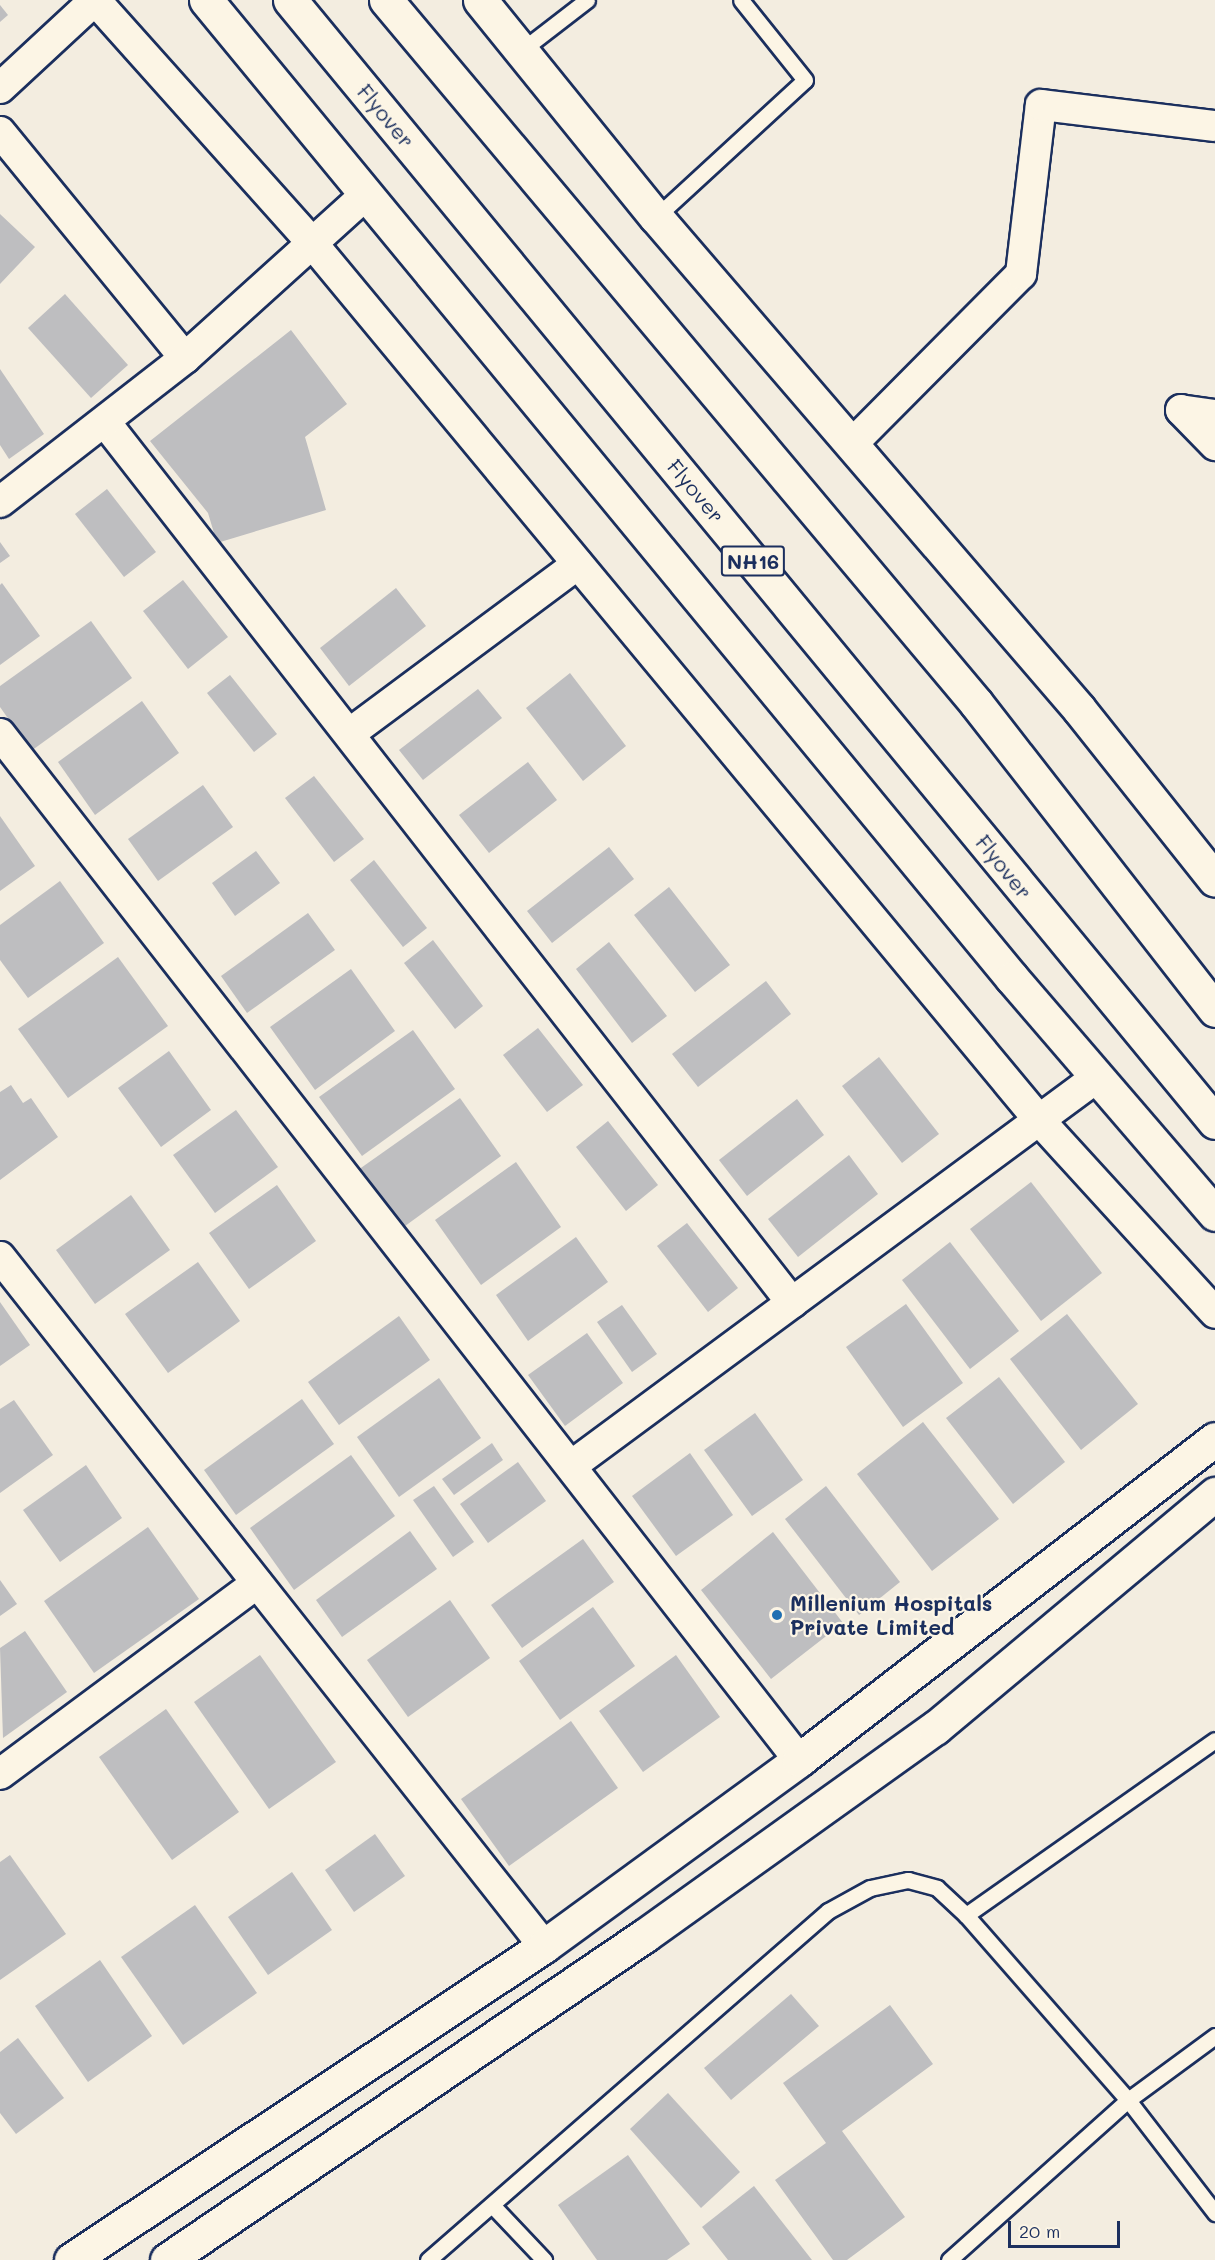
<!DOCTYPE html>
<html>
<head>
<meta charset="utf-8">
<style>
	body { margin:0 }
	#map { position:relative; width:1215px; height:2260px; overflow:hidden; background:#f3ede0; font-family:Mali,sans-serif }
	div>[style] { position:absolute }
	.building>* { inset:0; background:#bebec0 }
	.roads { filter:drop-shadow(2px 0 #1b2f5e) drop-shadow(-2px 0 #1b2f5e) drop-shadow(0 2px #1b2f5e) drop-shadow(0 -2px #1b2f5e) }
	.service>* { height:15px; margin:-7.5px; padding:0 7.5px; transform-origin:7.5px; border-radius:7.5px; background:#fcf5e5 }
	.minor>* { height:30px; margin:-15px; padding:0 15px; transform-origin:15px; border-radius:15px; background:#fcf5e5 }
	.tertiary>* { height:33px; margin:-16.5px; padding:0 16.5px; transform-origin:16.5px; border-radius:16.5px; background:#fcf5e5 }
	.trunk>* { height:33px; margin:-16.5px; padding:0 16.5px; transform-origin:16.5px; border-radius:16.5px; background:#fcf5e5 }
	.dots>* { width:16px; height:16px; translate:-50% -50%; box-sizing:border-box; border:3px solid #fcf5e5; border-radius:50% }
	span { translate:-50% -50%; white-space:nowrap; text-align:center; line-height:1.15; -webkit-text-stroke:4.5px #fcf5e5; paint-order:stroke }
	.shield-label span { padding:2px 4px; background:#fcf5e5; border:2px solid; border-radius:4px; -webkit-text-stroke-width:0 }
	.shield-label { font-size:20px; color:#1b2f5e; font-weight:700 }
	.street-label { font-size:21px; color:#1b2f5e }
	.poi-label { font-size:21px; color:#1b2f5e; font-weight:700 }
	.left { translate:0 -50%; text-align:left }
	.scale { position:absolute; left:1008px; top:2221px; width:112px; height:27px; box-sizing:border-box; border:3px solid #1b2f5e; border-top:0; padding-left:8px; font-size:18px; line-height:21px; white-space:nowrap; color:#1b2f5e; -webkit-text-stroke:4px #fcf5e5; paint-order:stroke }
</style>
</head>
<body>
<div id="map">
	<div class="building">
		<div style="clip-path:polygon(0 5px,8px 15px,0 22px)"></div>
		<div style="clip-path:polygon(0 214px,35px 247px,0 284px)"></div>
		<div style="clip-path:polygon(65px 294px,128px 365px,91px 398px,28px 328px)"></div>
		<div style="clip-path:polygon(291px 330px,347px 404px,305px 437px,326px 510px,217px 543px,208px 513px,150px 441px)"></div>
		<div style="clip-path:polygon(0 369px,44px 434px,9px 459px,0 445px)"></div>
		<div style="clip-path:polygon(107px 489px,156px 552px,124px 577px,75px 514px)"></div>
		<div style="clip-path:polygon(0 542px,10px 556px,0 563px)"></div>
		<div style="clip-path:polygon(183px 580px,228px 637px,188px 669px,143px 611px)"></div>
		<div style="clip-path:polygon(2px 583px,40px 636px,0 665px,0 585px)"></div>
		<div style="clip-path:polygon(396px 588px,426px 626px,349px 686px,320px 648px)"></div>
		<div style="clip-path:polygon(91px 621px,132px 678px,31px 751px,0 707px,0 686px)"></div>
		<div style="clip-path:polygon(570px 673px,626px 746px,583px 781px,526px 708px)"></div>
		<div style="clip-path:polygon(230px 675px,277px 734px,254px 752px,207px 693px)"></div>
		<div style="clip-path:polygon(478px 689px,502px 718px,423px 780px,399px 750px)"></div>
		<div style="clip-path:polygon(142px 701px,179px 753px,95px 815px,58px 762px)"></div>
		<div style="clip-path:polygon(528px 762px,557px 800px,489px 853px,459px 815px)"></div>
		<div style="clip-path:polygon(314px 776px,364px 839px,334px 862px,285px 798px)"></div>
		<div style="clip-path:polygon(203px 785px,233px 827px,158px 881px,128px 839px)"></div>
		<div style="clip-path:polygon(0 816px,35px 866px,0 891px)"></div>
		<div style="clip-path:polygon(609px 847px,634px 879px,552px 943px,527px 911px)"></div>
		<div style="clip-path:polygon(256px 851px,280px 883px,235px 916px,212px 883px)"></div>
		<div style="clip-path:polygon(374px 860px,427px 928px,403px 947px,350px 880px)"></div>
		<div style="clip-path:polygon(60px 881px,104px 943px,28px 998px,0 960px,0 925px)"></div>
		<div style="clip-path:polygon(669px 887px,730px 965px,695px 992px,634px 915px)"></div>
		<div style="clip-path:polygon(308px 913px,335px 950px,247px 1013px,221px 976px)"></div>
		<div style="clip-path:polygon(433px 940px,483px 1006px,455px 1029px,404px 963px)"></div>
		<div style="clip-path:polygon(609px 942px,667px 1016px,632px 1043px,576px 969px)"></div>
		<div style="clip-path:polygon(118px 957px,168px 1026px,68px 1098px,18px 1029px)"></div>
		<div style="clip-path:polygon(351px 969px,395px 1031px,315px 1090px,270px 1027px)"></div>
		<div style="clip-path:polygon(766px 981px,791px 1014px,698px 1087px,672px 1054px)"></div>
		<div style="clip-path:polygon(538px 1028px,583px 1085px,547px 1112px,503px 1055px)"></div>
		<div style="clip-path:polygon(413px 1030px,455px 1089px,362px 1156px,319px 1097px)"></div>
		<div style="clip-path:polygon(169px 1051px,211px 1110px,161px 1147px,118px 1088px)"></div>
		<div style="clip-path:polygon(879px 1057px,939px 1134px,902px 1163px,842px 1086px)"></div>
		<div style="clip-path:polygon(11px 1085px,23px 1103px,31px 1098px,58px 1137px,0 1180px,0 1092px)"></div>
		<div style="clip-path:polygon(460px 1098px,501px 1156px,401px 1229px,358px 1170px)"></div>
		<div style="clip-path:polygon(797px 1099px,824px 1135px,747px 1196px,719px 1160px)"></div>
		<div style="clip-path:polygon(236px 1110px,278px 1167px,215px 1213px,173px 1155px)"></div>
		<div style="clip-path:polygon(608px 1121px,658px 1185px,626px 1211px,576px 1147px)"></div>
		<div style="clip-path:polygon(849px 1155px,878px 1194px,798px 1257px,768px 1219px)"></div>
		<div style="clip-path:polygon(516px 1162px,561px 1227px,481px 1285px,435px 1220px)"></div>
		<div style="clip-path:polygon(1031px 1182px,1102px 1273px,1041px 1321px,970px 1229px)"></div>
		<div style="clip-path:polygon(277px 1185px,316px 1241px,249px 1289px,209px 1233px)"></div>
		<div style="clip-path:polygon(131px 1195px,170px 1250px,95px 1304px,56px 1250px)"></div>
		<div style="clip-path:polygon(687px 1223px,738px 1288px,708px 1312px,657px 1246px)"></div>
		<div style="clip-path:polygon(576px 1237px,608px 1282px,528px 1341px,496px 1295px)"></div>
		<div style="clip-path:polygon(950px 1242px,1019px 1331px,970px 1369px,902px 1280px)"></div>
		<div style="clip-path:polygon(198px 1262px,240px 1321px,168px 1373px,125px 1314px)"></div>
		<div style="clip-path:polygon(0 1302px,30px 1345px,0 1366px)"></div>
		<div style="clip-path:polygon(906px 1304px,963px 1383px,903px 1427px,846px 1347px)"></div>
		<div style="clip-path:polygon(622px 1305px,657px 1354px,632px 1372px,597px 1322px)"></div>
		<div style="clip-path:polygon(1067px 1314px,1138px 1404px,1081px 1450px,1010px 1359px)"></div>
		<div style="clip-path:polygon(399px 1316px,430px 1360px,339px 1425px,308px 1382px)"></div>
		<div style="clip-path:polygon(587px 1333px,623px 1383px,565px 1426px,528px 1375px)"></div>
		<div style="clip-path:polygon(999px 1377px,1065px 1462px,1013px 1504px,946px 1418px)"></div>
		<div style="clip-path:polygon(439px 1378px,481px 1438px,399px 1497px,357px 1437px)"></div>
		<div style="clip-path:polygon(302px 1399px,334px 1444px,236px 1515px,204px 1470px)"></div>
		<div style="clip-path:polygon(14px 1400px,53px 1455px,0 1493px,0 1409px)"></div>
		<div style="clip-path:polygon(755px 1413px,803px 1480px,752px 1516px,704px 1450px)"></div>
		<div style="clip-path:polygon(923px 1422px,999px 1519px,932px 1571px,857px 1474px)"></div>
		<div style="clip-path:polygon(492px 1443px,503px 1460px,454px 1495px,442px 1479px)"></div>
		<div style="clip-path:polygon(690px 1453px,733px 1515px,676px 1556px,632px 1496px)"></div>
		<div style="clip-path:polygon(351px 1455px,395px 1516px,294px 1590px,250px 1528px)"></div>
		<div style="clip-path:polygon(518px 1462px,546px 1501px,488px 1543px,460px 1504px)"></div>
		<div style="clip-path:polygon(86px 1465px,122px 1518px,60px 1562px,23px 1510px)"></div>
		<div style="clip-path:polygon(434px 1486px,474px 1542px,453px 1557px,413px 1500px)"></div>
		<div style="clip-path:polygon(826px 1486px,900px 1582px,859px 1615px,785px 1519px)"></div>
		<div style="clip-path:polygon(148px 1527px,199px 1599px,94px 1673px,44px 1601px)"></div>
		<div style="clip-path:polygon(410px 1531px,437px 1569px,342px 1637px,316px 1600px)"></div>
		<div style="clip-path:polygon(773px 1532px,843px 1623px,771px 1679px,701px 1590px)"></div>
		<div style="clip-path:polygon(583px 1539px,614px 1582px,522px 1648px,491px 1605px)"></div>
		<div style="clip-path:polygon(0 1580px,17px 1604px,0 1616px)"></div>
		<div style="clip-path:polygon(450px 1600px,490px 1658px,408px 1717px,367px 1660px)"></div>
		<div style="clip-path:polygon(593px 1607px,635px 1666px,560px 1720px,519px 1661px)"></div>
		<div style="clip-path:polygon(25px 1631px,67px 1692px,3px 1738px,0 1648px)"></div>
		<div style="clip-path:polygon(260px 1655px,336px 1762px,269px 1809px,194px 1702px)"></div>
		<div style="clip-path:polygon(676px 1655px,720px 1717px,643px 1772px,599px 1711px)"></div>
		<div style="clip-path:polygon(166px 1709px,239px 1812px,172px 1860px,99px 1757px)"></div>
		<div style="clip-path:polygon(571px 1721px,618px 1788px,509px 1866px,461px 1799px)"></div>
		<div style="clip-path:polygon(375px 1834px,405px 1876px,354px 1912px,325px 1870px)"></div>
		<div style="clip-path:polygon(10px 1855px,66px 1934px,0 1980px,0 1862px)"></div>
		<div style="clip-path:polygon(292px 1872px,332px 1930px,268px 1975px,228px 1917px)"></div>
		<div style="clip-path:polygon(195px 1905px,257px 1993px,183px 2045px,121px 1957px)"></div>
		<div style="clip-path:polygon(100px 1960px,152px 2036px,88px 2082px,35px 2006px)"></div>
		<div style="clip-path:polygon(791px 1994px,819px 2026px,731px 2100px,704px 2068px)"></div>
		<div style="clip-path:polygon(890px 2005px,933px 2064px,842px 2131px,905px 2217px,847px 2260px,833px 2260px,775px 2180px,826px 2143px,783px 2083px)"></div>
		<div style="clip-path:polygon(18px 2038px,64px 2098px,16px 2134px,0 2113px,0 2052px)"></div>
		<div style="clip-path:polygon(668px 2093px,740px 2172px,701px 2208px,630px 2129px)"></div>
		<div style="clip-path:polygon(628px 2155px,690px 2244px,667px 2260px,597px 2260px,558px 2205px)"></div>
		<div style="clip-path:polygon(754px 2186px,812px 2260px,728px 2260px,702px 2227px)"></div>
	</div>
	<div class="roads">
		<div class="service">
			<div style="left:522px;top:50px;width:82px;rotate:-37.6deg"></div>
			<div style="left:656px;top:217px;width:202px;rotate:-42.6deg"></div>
			<div style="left:805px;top:80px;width:102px;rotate:-128.7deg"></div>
			<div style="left:966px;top:1915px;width:304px;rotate:-35.1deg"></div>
			<div style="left:492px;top:2205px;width:76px;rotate:46.6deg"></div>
			<div style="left:428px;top:2260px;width:531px;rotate:-41.1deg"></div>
			<div style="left:828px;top:1911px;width:48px;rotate:-28.7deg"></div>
			<div style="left:870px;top:1888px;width:39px;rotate:-12deg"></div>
			<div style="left:908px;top:1880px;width:30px;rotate:15deg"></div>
			<div style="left:937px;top:1888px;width:40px;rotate:43deg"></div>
			<div style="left:966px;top:1915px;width:246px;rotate:48.8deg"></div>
			<div style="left:1128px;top:2100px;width:143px;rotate:52.4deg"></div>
			<div style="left:949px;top:2260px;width:240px;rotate:-41.8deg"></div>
			<div style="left:1128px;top:2100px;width:108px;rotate:-36.3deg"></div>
		</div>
		<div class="minor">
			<div style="left:95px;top:0;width:326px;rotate:48.2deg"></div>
			<div style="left:312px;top:243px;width:1139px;rotate:50.34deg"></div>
			<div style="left:1039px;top:1120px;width:261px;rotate:47.6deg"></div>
			<div style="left:0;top:88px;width:129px;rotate:-42.8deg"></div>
			<div style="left:0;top:132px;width:292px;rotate:50.7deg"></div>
			<div style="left:1215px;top:415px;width:34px;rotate:-172deg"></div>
			<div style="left:1181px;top:410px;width:49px;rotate:45.8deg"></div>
			<div style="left:105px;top:422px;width:1117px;rotate:52.05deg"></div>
			<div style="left:852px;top:444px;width:240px;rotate:-45.2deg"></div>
			<div style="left:1021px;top:274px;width:170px;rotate:-83.3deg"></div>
			<div style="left:1041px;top:105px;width:175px;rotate:6.9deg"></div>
			<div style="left:0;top:502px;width:234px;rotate:-37.9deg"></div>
			<div style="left:185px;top:358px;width:241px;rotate:-42.1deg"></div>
			<div style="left:0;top:734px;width:1300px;rotate:52.09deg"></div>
			<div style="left:349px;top:734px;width:285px;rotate:-36.6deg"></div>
			<div style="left:0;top:1257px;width:878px;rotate:51.71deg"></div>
			<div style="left:571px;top:1466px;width:654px;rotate:-36.48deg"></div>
			<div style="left:0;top:1774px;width:320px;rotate:-36.6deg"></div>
		</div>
		<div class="tertiary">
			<div style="left:206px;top:0;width:1267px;rotate:50.51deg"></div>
			<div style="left:1012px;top:978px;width:311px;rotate:49.3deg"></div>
			<div style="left:480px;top:0;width:279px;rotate:51deg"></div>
			<div style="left:656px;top:217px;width:649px;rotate:49.31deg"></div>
			<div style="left:1079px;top:709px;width:218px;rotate:51.5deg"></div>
			<div style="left:71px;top:2260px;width:568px;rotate:-33.58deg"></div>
			<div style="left:544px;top:1946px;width:316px;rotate:-36.1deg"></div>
			<div style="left:799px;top:1760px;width:525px;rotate:-37.66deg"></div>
			<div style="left:167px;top:2260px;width:577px;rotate:-34.19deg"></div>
			<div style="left:644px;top:1936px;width:358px;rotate:-35.6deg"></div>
			<div style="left:935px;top:1728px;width:365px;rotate:-39.9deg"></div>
		</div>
		<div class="trunk">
			<div style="left:290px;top:0;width:1454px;rotate:50.5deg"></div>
			<div style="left:386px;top:0;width:918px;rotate:49.99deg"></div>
			<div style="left:976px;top:703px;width:389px;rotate:52.1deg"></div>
		</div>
	</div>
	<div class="dots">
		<div style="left:777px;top:1615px;background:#1f6fb2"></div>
	</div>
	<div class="shield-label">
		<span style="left:753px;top:561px">NH16</span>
	</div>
	<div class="street-label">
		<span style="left:386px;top:116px;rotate:50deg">Flyover</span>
		<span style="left:696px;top:491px;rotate:50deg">Flyover</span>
		<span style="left:1004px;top:867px;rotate:51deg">Flyover</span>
	</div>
	<div class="poi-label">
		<span class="left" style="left:790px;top:1615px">Millenium Hospitals<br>Private Limited</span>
	</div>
	<div class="scale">20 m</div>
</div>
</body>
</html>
